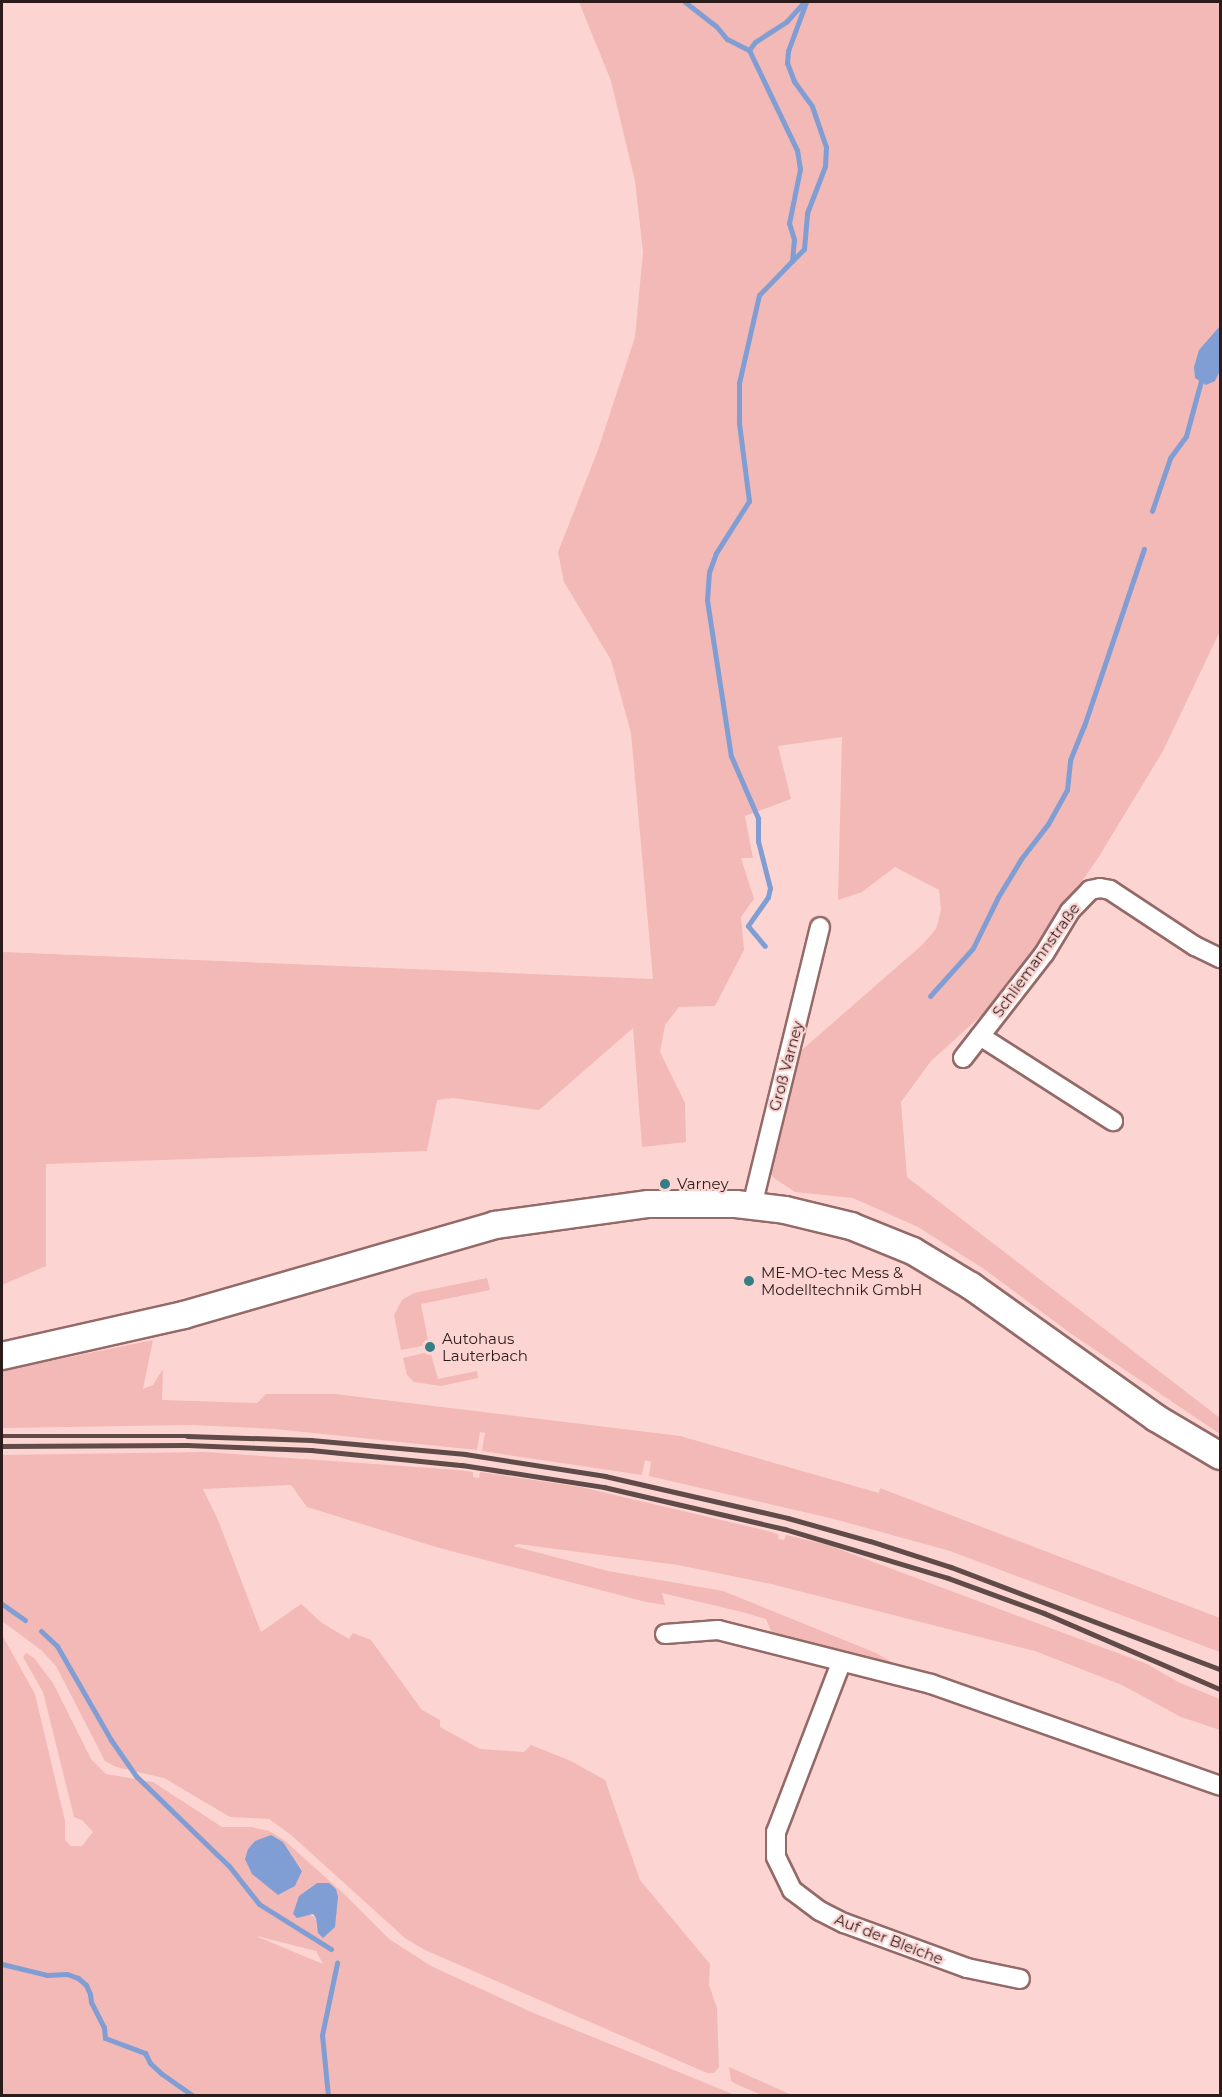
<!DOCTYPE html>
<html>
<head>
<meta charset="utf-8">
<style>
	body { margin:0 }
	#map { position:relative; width:1222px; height:2097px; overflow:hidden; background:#fcd5d3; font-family:Montserrat,sans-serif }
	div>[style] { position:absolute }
	.green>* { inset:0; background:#f2b9b6 }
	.water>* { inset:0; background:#809ed3 }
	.stream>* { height:5px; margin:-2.5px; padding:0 2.5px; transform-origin:2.5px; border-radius:2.5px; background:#809ed3 }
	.roads { filter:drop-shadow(2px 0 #946a68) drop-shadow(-2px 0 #946a68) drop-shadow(0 2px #946a68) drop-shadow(0 -2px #946a68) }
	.minor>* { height:18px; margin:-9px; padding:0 9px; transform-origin:9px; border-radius:9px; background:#fff }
	.secondary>* { height:26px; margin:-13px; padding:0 13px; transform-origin:13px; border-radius:13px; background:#fff }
	.rail>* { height:4.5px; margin:-2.25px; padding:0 2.25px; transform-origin:2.25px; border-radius:2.25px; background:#604b49 }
	.dots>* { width:16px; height:16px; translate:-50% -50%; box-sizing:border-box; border:3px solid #fcd5d3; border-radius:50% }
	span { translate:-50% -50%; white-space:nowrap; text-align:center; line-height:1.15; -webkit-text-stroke:4.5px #fcd5d3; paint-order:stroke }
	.street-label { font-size:15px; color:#2b1b1a }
	.poi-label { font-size:15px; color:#2b1b1a }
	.left { translate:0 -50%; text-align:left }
	.frame { position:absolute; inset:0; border:3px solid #2b1b1a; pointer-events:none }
</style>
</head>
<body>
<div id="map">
	<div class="green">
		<div style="clip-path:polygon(579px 2px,1220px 2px,1220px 631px,1163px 751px,1098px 858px,1023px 966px,985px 1012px,931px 1061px,901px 1102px,907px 1177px,1220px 1418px,1220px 1434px,1073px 1335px,984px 1269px,918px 1227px,853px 1198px,795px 1192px,774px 1178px,767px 1169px,795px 1056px,922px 945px,936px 929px,941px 910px,939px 890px,895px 867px,862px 892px,838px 900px,842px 737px,778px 746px,791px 799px,745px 816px,753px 858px,741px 858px,754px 899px,741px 917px,744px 950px,715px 1006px,679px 1007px,665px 1025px,660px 1052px,685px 1103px,686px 1142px,642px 1147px,633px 1028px,539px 1110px,453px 1098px,437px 1100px,427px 1151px,46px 1164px,46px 1266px,2px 1285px,2px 952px,653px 979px,631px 733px,611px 660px,564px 582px,558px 552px,598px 450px,635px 337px,643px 252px,635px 181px,611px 81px)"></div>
		<div style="clip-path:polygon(487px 1278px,490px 1290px,421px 1304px,428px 1340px,426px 1342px,427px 1345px,401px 1350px,394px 1315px,402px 1300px,414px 1293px)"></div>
		<div style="clip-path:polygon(153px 1340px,143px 1389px,153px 1385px,163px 1369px,162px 1400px,257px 1403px,266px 1394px,335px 1394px,680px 1436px,879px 1493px,880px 1488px,1220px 1618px,1220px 1652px,950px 1551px,834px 1519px,649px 1476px,651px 1462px,645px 1460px,642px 1475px,482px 1451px,485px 1433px,480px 1432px,477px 1450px,275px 1429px,193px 1425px,2px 1428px,2px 1371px)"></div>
		<div style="clip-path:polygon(428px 1352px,431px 1354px,438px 1379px,477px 1371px,478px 1378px,441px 1386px,414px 1382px,407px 1375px,403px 1358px)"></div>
		<div style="clip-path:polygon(205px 1452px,459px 1470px,473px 1472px,473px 1477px,479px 1478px,480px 1472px,581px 1487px,772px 1532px,779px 1535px,778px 1539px,784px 1540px,786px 1535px,828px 1545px,1147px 1664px,1178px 1682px,1220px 1699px,1220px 1730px,1181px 1717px,1122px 1685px,1035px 1651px,771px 1584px,678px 1565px,518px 1544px,513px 1546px,608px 1571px,723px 1591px,876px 1653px,900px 1667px,772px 1633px,766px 1619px,742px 1612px,662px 1593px,665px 1605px,646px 1602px,436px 1547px,307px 1507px,291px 1485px,203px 1489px,218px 1520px,261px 1632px,301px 1604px,322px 1623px,349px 1639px,353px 1633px,371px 1640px,422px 1710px,440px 1720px,440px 1727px,480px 1749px,524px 1752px,531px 1745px,571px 1761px,605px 1780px,640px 1880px,710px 1964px,709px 1985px,717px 2008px,719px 2067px,714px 2073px,707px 2073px,425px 1950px,405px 1938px,291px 1835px,269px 1819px,230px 1817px,164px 1778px,116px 1767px,105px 1761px,56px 1666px,41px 1650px,2px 1621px,2px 1455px)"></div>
		<div style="clip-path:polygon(evenodd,2px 1635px,35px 1694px,65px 1821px,65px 1840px,71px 1846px,82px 1846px,93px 1832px,82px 1820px,74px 1817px,43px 1692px,23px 1657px,26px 1653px,34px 1658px,53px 1683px,91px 1759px,106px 1774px,153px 1782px,222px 1827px,251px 1827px,269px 1831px,284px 1840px,344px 1894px,389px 1939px,431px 1966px,529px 2011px,735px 2095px,2px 2095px,2px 1635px,255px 1841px,283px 1842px,302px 1870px,295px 1886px,278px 1895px,273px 1890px,245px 1859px,248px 1849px,255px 1841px,2px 1635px,317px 1883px,317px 1930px,316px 1918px,308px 1914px,299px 1896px,317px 1883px,2px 1635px,257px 1936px,316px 1951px,323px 1964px,258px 1937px,257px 1936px)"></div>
		<div style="clip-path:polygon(729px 2067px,792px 2095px,762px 2095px,738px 2085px,731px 2081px)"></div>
	</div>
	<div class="water">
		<div style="clip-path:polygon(1220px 326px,1220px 371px,1215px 381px,1206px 385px,1195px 378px,1194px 367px,1199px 350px)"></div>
		<div style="clip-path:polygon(271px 1835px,283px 1842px,302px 1871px,295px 1886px,278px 1895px,252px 1874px,245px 1859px,248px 1849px,255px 1841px)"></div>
		<div style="clip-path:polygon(317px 1883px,329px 1883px,336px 1889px,338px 1897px,335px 1927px,323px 1938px,318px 1933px,316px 1918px,313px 1914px,297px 1918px,293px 1914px,299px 1896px)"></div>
	</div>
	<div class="stream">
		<div style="left:685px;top:2px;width:39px;rotate:38deg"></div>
		<div style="left:716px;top:26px;width:17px;rotate:50deg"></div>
		<div style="left:727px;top:39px;width:25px;rotate:27deg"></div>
		<div style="left:749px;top:50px;width:111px;rotate:64.4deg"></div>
		<div style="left:797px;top:150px;width:19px;rotate:81deg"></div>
		<div style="left:800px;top:169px;width:55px;rotate:101.5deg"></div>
		<div style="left:789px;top:223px;width:17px;rotate:73deg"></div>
		<div style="left:794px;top:239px;width:22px;rotate:95deg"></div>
		<div style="left:792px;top:261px;width:47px;rotate:134.1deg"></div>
		<div style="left:759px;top:295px;width:90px;rotate:102.8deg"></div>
		<div style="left:739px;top:383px;width:40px;rotate:90deg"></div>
		<div style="left:739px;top:423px;width:79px;rotate:82.7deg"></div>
		<div style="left:749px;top:501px;width:62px;rotate:122.4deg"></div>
		<div style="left:716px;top:553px;width:20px;rotate:110deg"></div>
		<div style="left:709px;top:572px;width:28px;rotate:94deg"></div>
		<div style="left:707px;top:600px;width:158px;rotate:81.3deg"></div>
		<div style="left:731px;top:756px;width:68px;rotate:66.5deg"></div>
		<div style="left:758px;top:818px;width:23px;rotate:90deg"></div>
		<div style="left:758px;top:841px;width:49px;rotate:75.7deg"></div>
		<div style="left:770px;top:888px;width:9px;rotate:103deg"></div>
		<div style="left:768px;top:897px;width:35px;rotate:125deg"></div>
		<div style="left:748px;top:926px;width:26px;rotate:50deg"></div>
		<div style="left:749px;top:50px;width:10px;rotate:-53deg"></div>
		<div style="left:755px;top:42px;width:38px;rotate:-33deg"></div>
		<div style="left:787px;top:21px;width:25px;rotate:-48deg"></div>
		<div style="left:792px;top:261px;width:17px;rotate:-45deg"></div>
		<div style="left:804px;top:249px;width:36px;rotate:-85deg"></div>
		<div style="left:807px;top:213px;width:50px;rotate:-69deg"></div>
		<div style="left:825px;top:166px;width:19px;rotate:-87deg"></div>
		<div style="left:826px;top:147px;width:43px;rotate:-108.9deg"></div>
		<div style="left:812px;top:106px;width:31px;rotate:-126deg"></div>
		<div style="left:794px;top:81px;width:19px;rotate:-111deg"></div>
		<div style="left:787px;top:63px;width:12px;rotate:-85deg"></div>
		<div style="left:788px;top:51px;width:52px;rotate:-69.8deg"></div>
		<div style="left:1152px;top:511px;width:56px;rotate:-71.2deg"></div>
		<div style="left:1170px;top:458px;width:27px;rotate:-54deg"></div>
		<div style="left:1186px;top:436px;width:61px;rotate:-74.8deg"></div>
		<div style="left:930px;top:996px;width:64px;rotate:-48.1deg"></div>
		<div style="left:973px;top:948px;width:57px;rotate:-63.9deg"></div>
		<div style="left:998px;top:897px;width:44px;rotate:-58.8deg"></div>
		<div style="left:1021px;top:859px;width:44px;rotate:-52.4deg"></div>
		<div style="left:1048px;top:824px;width:39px;rotate:-61deg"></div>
		<div style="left:1067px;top:790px;width:30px;rotate:-84deg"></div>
		<div style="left:1070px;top:760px;width:37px;rotate:-68deg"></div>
		<div style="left:1084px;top:726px;width:187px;rotate:-71.3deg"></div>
		<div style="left:2px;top:1604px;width:28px;rotate:35deg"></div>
		<div style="left:41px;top:1631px;width:22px;rotate:43deg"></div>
		<div style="left:57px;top:1646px;width:108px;rotate:60.1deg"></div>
		<div style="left:111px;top:1740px;width:44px;rotate:55.2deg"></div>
		<div style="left:136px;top:1776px;width:129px;rotate:44.1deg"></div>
		<div style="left:229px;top:1866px;width:48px;rotate:51.7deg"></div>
		<div style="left:259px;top:1904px;width:85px;rotate:32deg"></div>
		<div style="left:2px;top:1964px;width:46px;rotate:13.7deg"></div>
		<div style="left:47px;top:1975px;width:20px;rotate:-3deg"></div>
		<div style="left:67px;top:1974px;width:12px;rotate:20deg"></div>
		<div style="left:78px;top:1978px;width:11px;rotate:41deg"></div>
		<div style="left:86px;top:1985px;width:10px;rotate:66deg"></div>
		<div style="left:90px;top:1994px;width:8px;rotate:83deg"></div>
		<div style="left:91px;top:2002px;width:28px;rotate:63deg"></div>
		<div style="left:104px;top:2027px;width:11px;rotate:85deg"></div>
		<div style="left:105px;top:2038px;width:43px;rotate:20.6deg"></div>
		<div style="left:145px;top:2053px;width:11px;rotate:63deg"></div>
		<div style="left:150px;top:2063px;width:16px;rotate:43deg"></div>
		<div style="left:162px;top:2074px;width:38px;rotate:35deg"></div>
		<div style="left:202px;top:2096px;width:12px"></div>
		<div style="left:328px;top:2096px;width:61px;rotate:-95.6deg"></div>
		<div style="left:322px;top:2035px;width:74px;rotate:-78.2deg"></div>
	</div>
	<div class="roads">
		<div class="minor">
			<div style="left:980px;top:1036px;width:158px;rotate:32.6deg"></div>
			<div style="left:963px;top:1058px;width:132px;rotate:-52.1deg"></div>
			<div style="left:1044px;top:954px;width:50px;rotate:-58.8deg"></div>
			<div style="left:1070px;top:911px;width:29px;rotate:-46deg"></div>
			<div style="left:1090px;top:890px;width:10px;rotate:-11deg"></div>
			<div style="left:1100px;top:888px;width:10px;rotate:11deg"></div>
			<div style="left:1110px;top:890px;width:102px;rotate:33.4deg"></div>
			<div style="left:1195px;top:946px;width:28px;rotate:26deg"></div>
			<div style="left:752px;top:1206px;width:287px;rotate:-76.3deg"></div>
			<div style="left:665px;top:1634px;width:53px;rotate:-4.3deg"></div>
			<div style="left:718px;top:1630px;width:220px;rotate:14.2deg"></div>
			<div style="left:931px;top:1684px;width:306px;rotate:19.4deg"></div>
			<div style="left:841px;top:1663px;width:181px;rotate:111deg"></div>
			<div style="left:776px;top:1832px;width:25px;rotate:90deg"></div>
			<div style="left:776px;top:1857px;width:37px;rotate:64deg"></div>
			<div style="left:792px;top:1890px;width:35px;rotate:37deg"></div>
			<div style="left:820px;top:1911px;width:27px;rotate:27deg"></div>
			<div style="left:844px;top:1923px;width:131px;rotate:20.1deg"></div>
			<div style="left:967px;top:1968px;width:54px;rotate:11.7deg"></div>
		</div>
		<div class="secondary">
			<div style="left:2px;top:1356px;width:187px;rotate:-12.7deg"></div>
			<div style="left:184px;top:1315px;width:324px;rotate:-16.1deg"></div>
			<div style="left:495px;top:1225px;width:155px;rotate:-7.8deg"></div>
			<div style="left:649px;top:1204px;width:87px"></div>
			<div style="left:736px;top:1204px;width:49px;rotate:7deg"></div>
			<div style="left:785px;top:1210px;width:68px;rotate:13.6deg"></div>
			<div style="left:851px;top:1226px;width:67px;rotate:22deg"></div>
			<div style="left:913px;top:1251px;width:68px;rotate:31.1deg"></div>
			<div style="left:971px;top:1286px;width:227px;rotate:35.5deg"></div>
			<div style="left:1156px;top:1418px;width:74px;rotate:30.7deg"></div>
		</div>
	</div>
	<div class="rail">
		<div style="left:2px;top:1436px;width:185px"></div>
		<div style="left:187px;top:1436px;width:124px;rotate:1.8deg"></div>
		<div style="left:311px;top:1440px;width:155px;rotate:5.2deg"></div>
		<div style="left:465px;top:1454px;width:142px;rotate:8.9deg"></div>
		<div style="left:605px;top:1476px;width:188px;rotate:12.9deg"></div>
		<div style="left:788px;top:1518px;width:85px;rotate:15.7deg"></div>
		<div style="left:870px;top:1541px;width:85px;rotate:17.8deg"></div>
		<div style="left:951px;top:1567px;width:288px;rotate:20.8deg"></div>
		<div style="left:2px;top:1446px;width:185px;rotate:-0.3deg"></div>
		<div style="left:187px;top:1445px;width:124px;rotate:2.3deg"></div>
		<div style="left:311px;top:1450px;width:152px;rotate:5.7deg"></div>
		<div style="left:462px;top:1465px;width:144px;rotate:8.8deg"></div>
		<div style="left:604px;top:1487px;width:186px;rotate:13.1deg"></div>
		<div style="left:785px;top:1529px;width:170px;rotate:16.7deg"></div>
		<div style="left:948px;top:1578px;width:102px;rotate:20deg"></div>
		<div style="left:1044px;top:1613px;width:192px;rotate:23.4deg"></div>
	</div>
	<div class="dots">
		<div style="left:665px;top:1184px;background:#357e83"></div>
		<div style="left:749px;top:1281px;background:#357e83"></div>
		<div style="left:430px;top:1347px;background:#357e83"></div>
	</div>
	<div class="street-label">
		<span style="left:1036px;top:960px;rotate:-54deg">Schliemannstraße</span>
		<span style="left:786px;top:1066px;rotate:-75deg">Groß Varney</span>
		<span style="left:889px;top:1939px;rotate:21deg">Auf der Bleiche</span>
	</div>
	<div class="poi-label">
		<span class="left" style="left:677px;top:1184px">Varney</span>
		<span class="left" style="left:761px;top:1281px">ME-MO-tec Mess &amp;<br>Modelltechnik GmbH</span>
		<span class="left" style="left:442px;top:1347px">Autohaus<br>Lauterbach</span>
	</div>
	<div class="frame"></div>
</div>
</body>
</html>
